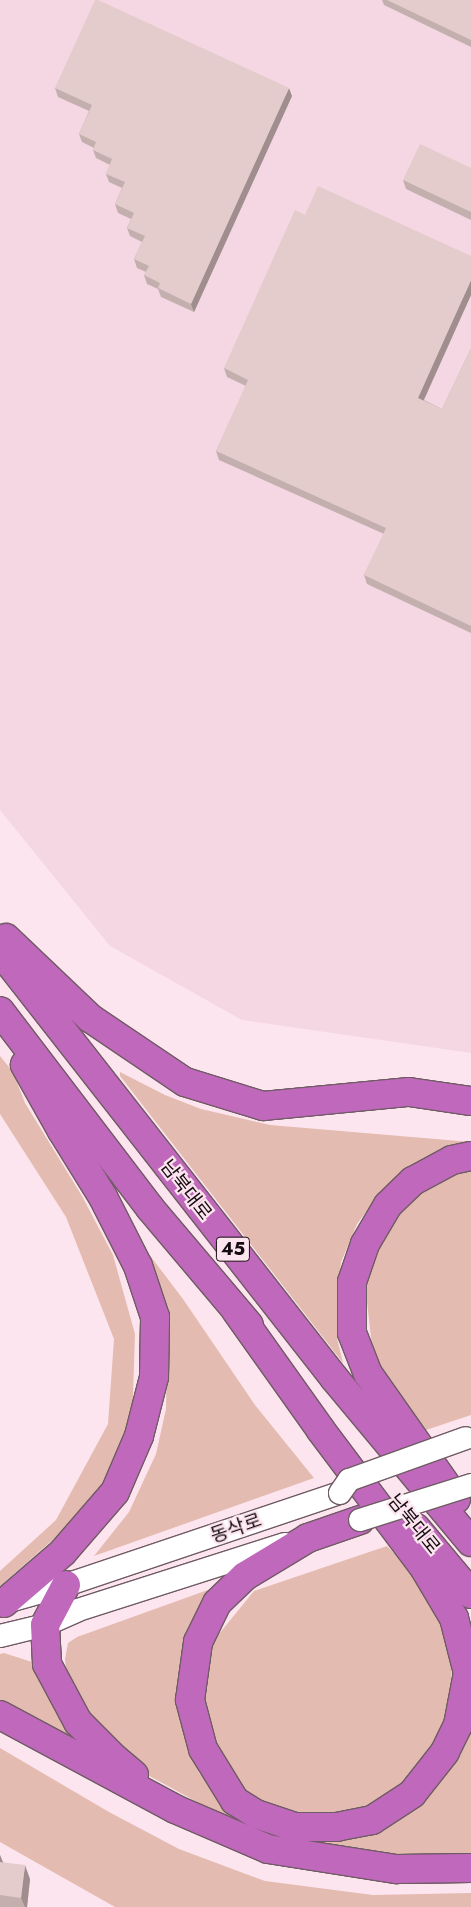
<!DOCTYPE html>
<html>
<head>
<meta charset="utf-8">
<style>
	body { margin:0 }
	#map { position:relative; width:471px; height:1907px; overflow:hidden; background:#fde5ef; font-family:Jost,"Noto Sans KR",sans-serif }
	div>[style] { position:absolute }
	.built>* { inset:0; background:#f5d7e4 }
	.green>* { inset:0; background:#e3bbb0 }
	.roads { filter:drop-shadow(1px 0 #6f5b64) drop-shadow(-1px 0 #6f5b64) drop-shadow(0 1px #6f5b64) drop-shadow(0 -1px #6f5b64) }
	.secondary>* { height:22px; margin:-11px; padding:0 11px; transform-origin:11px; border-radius:11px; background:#fff }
	.highway>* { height:28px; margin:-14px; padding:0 14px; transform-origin:14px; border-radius:14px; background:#c069bc }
	.bridges { filter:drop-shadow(1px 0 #6f5b64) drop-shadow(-1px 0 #6f5b64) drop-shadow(0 1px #6f5b64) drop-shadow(0 -1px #6f5b64) }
	.secondary-bridge>* { height:22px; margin:-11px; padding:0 11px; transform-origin:11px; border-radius:11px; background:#fff }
	.wall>* { inset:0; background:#c4afaf }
	.shaded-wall>* { inset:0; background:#a08e8f }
	.building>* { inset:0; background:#e4cbcc }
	span { translate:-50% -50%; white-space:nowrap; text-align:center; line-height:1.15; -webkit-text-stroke:4.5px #fde5ef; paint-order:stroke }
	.shield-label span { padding:1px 4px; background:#fde5ef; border:1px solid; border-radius:4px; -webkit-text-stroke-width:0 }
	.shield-label { font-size:18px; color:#150d10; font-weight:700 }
	.street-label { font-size:19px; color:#150d10 }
</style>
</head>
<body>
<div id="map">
	<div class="built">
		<div style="clip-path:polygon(0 0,471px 0,471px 1053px,242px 1020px,110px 946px,0 810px)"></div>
	</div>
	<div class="green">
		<div style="clip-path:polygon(0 1056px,13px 1072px,25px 1103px,82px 1196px,113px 1255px,135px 1334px,132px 1425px,89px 1508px,0 1586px,0 1571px,56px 1520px,108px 1424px,114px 1339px,66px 1217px,0 1114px)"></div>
		<div style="clip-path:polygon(120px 1072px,165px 1095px,201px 1109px,270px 1125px,471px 1142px,471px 1147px,401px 1177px,374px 1201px,357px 1224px,341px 1262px,337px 1303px,337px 1338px,343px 1363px,120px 1076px)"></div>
		<div style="clip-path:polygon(471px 1166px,471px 1415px,426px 1430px,377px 1366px,373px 1355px,365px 1284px,380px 1232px,417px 1191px)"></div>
		<div style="clip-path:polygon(142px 1245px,183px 1299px,255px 1405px,314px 1478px,94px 1556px,129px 1512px,156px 1454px,166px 1409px,167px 1363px)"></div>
		<div style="clip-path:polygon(387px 1546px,427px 1588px,451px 1654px,452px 1693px,442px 1733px,418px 1775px,373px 1808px,307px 1821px,262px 1805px,236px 1785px,215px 1748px,201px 1707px,214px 1640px,254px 1591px)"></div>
		<div style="clip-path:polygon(230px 1582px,200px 1623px,189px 1745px,199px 1773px,229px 1807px,303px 1838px,370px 1835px,425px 1798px,471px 1725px,471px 1858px,405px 1857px,287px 1842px,219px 1814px,133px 1767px,93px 1726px,68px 1685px,65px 1659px,68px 1643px,77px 1637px)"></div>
		<div style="clip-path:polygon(4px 1653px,32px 1662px,50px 1700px,83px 1745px,0 1702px,0 1654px)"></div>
		<div style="clip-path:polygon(0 1748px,109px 1812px,179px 1849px,265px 1881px,373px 1895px,471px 1893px,471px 1907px,115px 1907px,0 1842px)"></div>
	</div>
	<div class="roads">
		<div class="secondary">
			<div style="left:6px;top:1602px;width:62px;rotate:-15.8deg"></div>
			<div style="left:66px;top:1585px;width:289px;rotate:-18.6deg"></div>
			<div style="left:0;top:1636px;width:46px;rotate:-13.7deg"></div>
			<div style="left:45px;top:1625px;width:36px;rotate:-24deg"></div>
			<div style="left:78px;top:1610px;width:217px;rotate:-17.7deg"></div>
		</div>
		<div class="highway">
			<div style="left:6px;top:938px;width:116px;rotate:43.6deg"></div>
			<div style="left:90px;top:1018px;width:115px;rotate:34deg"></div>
			<div style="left:185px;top:1082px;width:82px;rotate:17.1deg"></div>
			<div style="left:263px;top:1106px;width:147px;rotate:-5.5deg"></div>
			<div style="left:409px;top:1092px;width:63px;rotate:8.3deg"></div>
			<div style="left:0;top:951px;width:544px;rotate:51.95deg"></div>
			<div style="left:335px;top:1379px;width:212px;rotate:50.2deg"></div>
			<div style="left:0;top:1011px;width:248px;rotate:52.7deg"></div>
			<div style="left:150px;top:1208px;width:153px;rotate:49.8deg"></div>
			<div style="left:237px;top:1312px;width:143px;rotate:54.6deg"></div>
			<div style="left:320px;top:1429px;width:175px;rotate:53.1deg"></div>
			<div style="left:425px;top:1569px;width:57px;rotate:59.4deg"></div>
			<div style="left:454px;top:1618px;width:57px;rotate:75.7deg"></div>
			<div style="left:468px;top:1673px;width:53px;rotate:100.9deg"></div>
			<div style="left:458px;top:1725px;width:30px;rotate:116deg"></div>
			<div style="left:445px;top:1752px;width:53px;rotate:128.2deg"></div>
			<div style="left:412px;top:1794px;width:48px;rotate:147deg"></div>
			<div style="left:372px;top:1820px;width:36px;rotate:169deg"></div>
			<div style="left:337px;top:1827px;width:42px;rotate:180deg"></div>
			<div style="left:295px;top:1827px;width:41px;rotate:-161.6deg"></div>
			<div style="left:256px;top:1814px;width:25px;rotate:-148deg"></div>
			<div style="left:235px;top:1801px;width:61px;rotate:-121.6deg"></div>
			<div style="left:203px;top:1749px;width:51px;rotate:-104.9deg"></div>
			<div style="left:190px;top:1700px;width:59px;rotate:-82.1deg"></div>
			<div style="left:198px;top:1642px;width:43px;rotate:-64deg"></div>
			<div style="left:217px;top:1603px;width:39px;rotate:-44deg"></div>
			<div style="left:245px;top:1576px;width:74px;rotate:-31.1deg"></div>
			<div style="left:308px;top:1538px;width:55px;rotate:-19.1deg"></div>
			<div style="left:456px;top:1499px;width:153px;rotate:-125.1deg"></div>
			<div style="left:368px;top:1374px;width:44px;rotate:-111.3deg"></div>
			<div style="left:352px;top:1333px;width:51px;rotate:-90deg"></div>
			<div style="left:352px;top:1282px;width:40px;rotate:-71.1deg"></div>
			<div style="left:365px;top:1244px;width:45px;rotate:-59.5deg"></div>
			<div style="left:388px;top:1205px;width:35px;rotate:-44deg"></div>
			<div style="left:413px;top:1181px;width:44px;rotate:-28.3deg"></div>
			<div style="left:452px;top:1160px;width:19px;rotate:-12deg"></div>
			<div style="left:416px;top:1528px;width:86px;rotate:50.2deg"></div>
			<div style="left:66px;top:1585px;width:45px;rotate:117.7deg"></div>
			<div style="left:45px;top:1625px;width:39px;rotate:87deg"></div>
			<div style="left:47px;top:1664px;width:66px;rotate:61.9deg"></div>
			<div style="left:78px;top:1722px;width:51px;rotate:45deg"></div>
			<div style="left:114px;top:1758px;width:26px;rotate:40deg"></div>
			<div style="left:4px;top:1603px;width:78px;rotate:-40.8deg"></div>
			<div style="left:63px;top:1552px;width:79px;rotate:-49.1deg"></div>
			<div style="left:115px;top:1492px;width:61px;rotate:-66.8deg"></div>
			<div style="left:139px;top:1436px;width:61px;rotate:-75.7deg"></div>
			<div style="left:154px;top:1377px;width:60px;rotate:-89deg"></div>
			<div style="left:155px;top:1317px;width:54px;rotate:-108.4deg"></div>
			<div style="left:138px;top:1266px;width:77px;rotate:-116.9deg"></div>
			<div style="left:103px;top:1197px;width:78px;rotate:-121.8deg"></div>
			<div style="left:62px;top:1131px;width:76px;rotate:-119.3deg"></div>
			<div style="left:0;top:1715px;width:199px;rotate:28.2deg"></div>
			<div style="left:175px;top:1809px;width:101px;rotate:23.3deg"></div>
			<div style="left:268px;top:1849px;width:130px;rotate:8.9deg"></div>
			<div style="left:396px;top:1869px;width:75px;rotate:-0.8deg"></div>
		</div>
	</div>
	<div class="bridges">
		<div class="secondary-bridge">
			<div style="left:340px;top:1493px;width:16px;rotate:-55deg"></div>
			<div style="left:349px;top:1480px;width:124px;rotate:-19.7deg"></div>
			<div style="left:360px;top:1520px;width:116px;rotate:-17.5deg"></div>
		</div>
	</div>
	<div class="wall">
		<div style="clip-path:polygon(382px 0,471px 0,471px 47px,384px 5px)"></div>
		<div style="clip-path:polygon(55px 88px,292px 96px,194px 312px,161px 297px,158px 289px,147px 284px,144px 275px,146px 272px,137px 268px,134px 259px,142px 242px,130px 236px,127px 228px,131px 219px,118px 213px,115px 204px,122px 188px,109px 182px,106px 174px,110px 165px,96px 158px,93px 150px,94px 148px,82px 142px,79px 134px,89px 111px,58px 97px)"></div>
		<div style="clip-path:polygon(471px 168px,471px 220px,406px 189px,403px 180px)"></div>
		<div style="clip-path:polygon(471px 295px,424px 400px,442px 409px,471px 348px,471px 633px,367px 584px,364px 575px,384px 534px,219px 460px,216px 451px,246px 386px,227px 377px,224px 368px)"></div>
		<div style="clip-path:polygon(0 1855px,3px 1862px,30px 1879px,27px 1907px,0 1907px)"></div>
	</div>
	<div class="shaded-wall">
		<div style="clip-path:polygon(289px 88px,292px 96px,194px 312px,191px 304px)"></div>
		<div style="clip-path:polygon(471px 280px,471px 295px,421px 406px,418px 398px)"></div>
		<div style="clip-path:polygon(0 1855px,5px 1868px,0 1863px)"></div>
		<div style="clip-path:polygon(25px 1865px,30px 1879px,27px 1907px,25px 1907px,21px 1898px)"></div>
	</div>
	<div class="building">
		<div style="clip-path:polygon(95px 0,98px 0,289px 88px,191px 304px,158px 288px,160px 283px,144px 275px,149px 266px,134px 259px,145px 236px,127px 228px,134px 213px,115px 204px,125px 182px,106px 174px,112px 159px,93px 150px,96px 142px,79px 134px,92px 105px,55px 88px)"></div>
		<div style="clip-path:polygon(387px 0,471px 0,471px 40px)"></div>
		<div style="clip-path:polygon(420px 144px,471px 168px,471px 212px,403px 180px)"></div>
		<div style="clip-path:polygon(318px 186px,471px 256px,471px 280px,418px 398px,442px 409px,471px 348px,471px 626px,364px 575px,386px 528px,216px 451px,248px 380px,224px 368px,295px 210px,305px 215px)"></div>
		<div style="clip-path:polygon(0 1862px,25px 1865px,21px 1898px,0 1895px)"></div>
	</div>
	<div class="shield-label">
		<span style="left:233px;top:1249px">45</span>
	</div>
	<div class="street-label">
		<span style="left:186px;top:1190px;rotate:52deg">남북대로</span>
		<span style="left:414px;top:1524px;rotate:51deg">남북대로</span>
		<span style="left:236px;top:1528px;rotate:-19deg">동삭로</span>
	</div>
</div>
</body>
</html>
